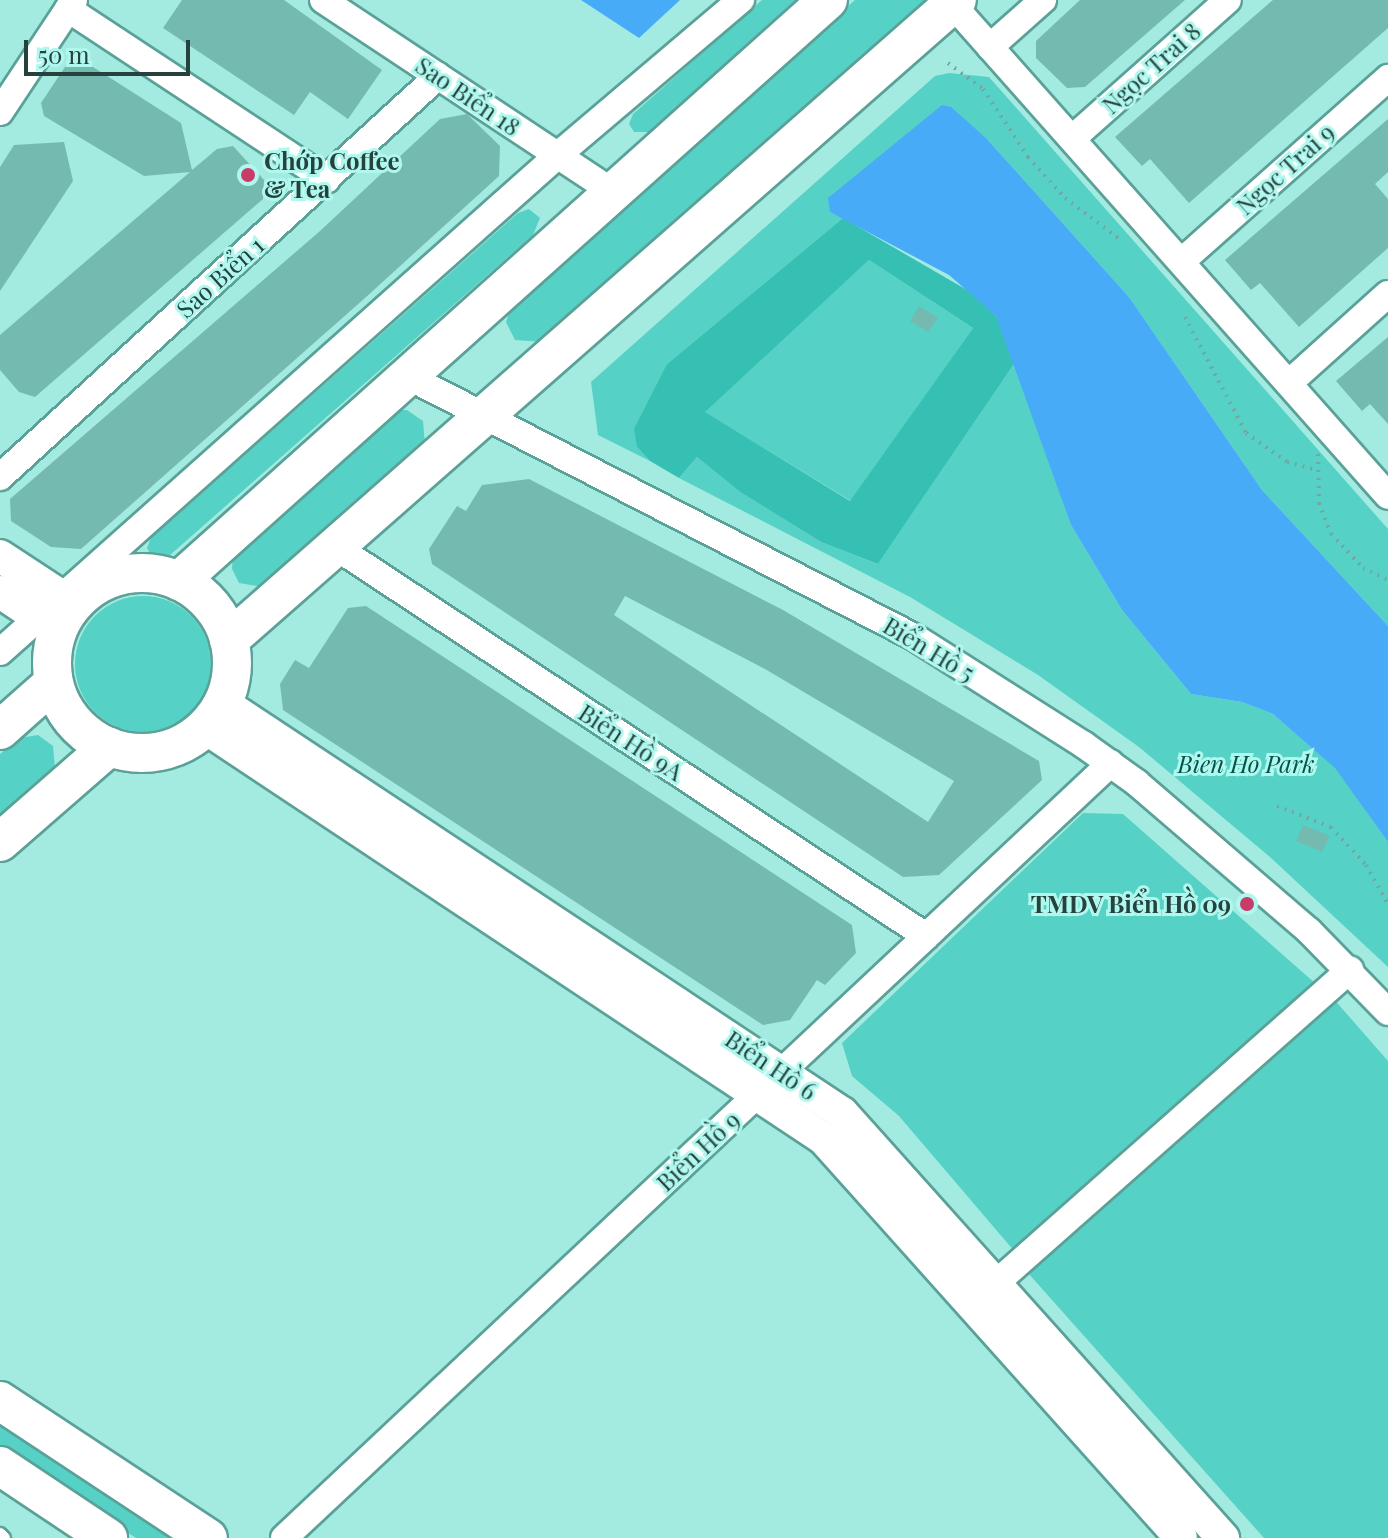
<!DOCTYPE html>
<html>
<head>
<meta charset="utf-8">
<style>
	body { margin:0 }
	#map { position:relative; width:1388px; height:1538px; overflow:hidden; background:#a3ebe1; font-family:"Playfair Display",serif }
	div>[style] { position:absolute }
	.green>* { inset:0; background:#55d2c5 }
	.round { border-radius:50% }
	.forest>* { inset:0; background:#36c0b3 }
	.water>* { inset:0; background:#48abf8 }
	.building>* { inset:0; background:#74bab1 }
	.path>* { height:4px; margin-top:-2px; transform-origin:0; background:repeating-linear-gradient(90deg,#71a7a0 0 2px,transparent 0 8px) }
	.roads { filter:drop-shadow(2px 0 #5aa198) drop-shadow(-2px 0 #5aa198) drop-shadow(0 2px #5aa198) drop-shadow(0 -2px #5aa198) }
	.service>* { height:14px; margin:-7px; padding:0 7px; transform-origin:7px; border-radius:7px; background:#fff }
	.minor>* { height:26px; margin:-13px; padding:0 13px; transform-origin:13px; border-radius:13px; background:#fff }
	.tertiary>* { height:32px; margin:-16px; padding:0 16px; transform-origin:16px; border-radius:16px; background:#fff }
	.secondary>* { height:38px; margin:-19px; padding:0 19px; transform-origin:19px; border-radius:19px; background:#fff }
	.secondary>.ring { margin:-19px; padding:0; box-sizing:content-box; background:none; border:38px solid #fff; border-radius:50% }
	.dots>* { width:22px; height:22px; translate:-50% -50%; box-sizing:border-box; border:4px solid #b0f8ee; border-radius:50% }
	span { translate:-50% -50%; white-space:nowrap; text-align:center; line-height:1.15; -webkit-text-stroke:6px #b0f8ee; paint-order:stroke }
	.street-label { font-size:24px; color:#25423f }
	.poi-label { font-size:24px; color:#25423f; font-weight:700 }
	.left { translate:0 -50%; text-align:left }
	.right { translate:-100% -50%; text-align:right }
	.park-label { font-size:24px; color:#01544d; font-style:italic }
	.scale { position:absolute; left:24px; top:40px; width:166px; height:36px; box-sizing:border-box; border:4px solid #25423f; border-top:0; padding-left:10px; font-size:24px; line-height:28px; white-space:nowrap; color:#25423f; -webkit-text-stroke:6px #b0f8ee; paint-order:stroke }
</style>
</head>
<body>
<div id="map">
	<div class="green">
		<div style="clip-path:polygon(762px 0,800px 0,651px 132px,634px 132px,629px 124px,633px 114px)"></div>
		<div style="clip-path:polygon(855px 0,930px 0,543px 342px,515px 340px,506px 322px,512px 304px)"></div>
		<div style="clip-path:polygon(949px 73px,989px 77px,1388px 529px,1388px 626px,1262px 490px,1129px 297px,987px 139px,830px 212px,843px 218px,667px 364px,637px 447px,650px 461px,598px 435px,591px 382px,935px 76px)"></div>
		<div style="clip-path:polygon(529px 209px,540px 218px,533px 235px,169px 556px,152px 557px,147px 548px,151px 538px,518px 213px)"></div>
		<div style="clip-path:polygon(869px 260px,973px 328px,851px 501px,704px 412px)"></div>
		<div style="clip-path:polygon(1016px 361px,1071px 525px,1122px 610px,1191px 694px,1242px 702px,1273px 714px,1336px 768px,1388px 842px,1388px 967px,1270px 857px,1139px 747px,1038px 675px,910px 597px,679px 478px,697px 457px,740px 492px,821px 542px,878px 564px)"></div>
		<div style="clip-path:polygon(396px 410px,407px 410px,423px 421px,425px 445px,263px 587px,239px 583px,232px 569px,233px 554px)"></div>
		<div class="round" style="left:75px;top:596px;width:136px;height:136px"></div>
		<div style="clip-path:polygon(38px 735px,53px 746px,55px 769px,0 822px,0 754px,19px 738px)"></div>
		<div style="clip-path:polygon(1083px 813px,1123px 814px,1316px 984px,1015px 1252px,899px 1116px,852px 1076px,842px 1043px)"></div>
		<div style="clip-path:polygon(1332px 997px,1388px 1061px,1388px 1538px,1264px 1538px,1028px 1273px)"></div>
		<div style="clip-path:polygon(0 1419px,179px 1538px,136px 1538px,0 1448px)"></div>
	</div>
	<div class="forest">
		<div style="clip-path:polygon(evenodd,843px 218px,979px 297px,996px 316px,1016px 361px,878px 564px,821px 542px,740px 492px,697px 457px,679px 478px,650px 461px,637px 447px,634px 429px,667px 364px,843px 218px,869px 260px,973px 328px,850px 501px,705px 412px,869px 260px)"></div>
	</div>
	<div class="water">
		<div style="clip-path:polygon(581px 0,680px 0,639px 38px)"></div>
		<div style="clip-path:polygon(942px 105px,951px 107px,987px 139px,1129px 297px,1262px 490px,1388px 626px,1388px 842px,1335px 768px,1273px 714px,1242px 702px,1191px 694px,1122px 610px,1071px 525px,996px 316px,949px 275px,830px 212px,828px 198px)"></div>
	</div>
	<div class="building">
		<div style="clip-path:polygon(182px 0,284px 0,382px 70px,348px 119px,310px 92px,294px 115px,163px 28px)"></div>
		<div style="clip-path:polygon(1080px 0,1185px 0,1085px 87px,1067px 88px,1036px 58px,1036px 41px)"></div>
		<div style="clip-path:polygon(1273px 0,1388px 0,1388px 28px,1189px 203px,1150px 159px,1142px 166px,1115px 137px)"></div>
		<div style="clip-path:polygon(82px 60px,181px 123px,192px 170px,217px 149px,233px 146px,264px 180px,263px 199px,35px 397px,19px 392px,0 370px,0 335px,190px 172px,144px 176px,44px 116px,41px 103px,69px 61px)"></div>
		<div style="clip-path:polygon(467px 114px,500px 146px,499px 176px,365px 298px,81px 549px,51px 547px,11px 521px,10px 499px,320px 231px,440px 119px)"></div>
		<div style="clip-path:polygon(1388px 119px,1388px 172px,1375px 184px,1388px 199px,1388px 248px,1299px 327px,1260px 283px,1251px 290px,1225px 260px)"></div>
		<div style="clip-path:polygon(64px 142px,73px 181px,0 291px,0 167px,14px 145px)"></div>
		<div style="clip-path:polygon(919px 306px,938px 318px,928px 332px,910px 321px)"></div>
		<div style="clip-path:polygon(1388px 337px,1388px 424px,1370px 404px,1362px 411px,1336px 381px)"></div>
		<div style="clip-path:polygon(evenodd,529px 479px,783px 610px,1039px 761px,1042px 780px,939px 875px,903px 877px,432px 564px,429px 549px,457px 506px,466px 511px,482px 485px,529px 479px,625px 596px,765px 669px,954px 781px,928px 822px,614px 615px,625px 596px)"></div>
		<div style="clip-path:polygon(366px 606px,852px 925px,856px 953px,825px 985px,817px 980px,790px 1020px,763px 1025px,283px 710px,280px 684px,295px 660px,309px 668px,348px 608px)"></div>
		<div style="clip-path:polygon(1303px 825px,1330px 836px,1322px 852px,1296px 841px)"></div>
	</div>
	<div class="path">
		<div style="left:948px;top:63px;width:44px;rotate:36.6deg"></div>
		<div style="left:983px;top:89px;width:82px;rotate:56.5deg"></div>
		<div style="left:1028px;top:157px;width:55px;rotate:47.9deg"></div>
		<div style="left:1065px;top:198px;width:71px;rotate:37deg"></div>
		<div style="left:1185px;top:317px;width:131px;rotate:62.3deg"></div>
		<div style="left:1246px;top:433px;width:50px;rotate:35.3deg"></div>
		<div style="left:1287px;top:462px;width:30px;rotate:15deg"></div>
		<div style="left:1318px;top:454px;width:49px;rotate:88.8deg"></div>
		<div style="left:1319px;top:503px;width:33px;rotate:69deg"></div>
		<div style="left:1331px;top:534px;width:47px;rotate:46.7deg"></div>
		<div style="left:1363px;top:568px;width:28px;rotate:26deg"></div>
		<div style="left:1277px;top:806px;width:58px;rotate:21.3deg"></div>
		<div style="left:1331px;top:827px;width:52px;rotate:47.4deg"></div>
		<div style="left:1366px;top:865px;width:45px;rotate:60.6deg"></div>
	</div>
	<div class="roads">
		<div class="service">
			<div style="left:0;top:1535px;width:4px;rotate:45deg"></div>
		</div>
		<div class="minor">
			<div style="left:323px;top:0;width:346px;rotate:33.5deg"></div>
			<div style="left:952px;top:4px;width:657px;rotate:48.45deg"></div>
			<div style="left:68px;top:9px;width:310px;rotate:33.4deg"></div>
			<div style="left:990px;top:47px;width:71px;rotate:-41.6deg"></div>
			<div style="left:0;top:112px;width:134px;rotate:-56.5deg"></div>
			<div style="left:1074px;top:137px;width:206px;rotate:-41.7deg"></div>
			<div style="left:1182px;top:261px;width:276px;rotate:-41.6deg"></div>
			<div style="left:409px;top:377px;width:568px;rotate:27.24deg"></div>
			<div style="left:914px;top:637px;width:201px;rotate:32.4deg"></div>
			<div style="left:1084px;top:745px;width:65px;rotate:35.6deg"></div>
			<div style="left:1137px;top:783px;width:227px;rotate:40.7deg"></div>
			<div style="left:1309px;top:931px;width:113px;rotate:45.7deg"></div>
			<div style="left:1289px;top:383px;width:133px;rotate:-42deg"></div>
			<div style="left:0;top:477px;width:594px;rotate:-42.47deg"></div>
			<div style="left:336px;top:547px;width:707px;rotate:33.4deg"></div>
			<div style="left:0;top:652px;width:747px;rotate:-41.69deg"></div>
			<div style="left:558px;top:155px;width:240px;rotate:-40.3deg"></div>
			<div style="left:996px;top:1283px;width:473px;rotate:-41.5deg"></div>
			<div style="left:284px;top:1538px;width:1133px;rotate:-43.14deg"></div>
		</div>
		<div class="tertiary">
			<div style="left:0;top:556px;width:87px;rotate:33.3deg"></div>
			<div style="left:0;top:592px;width:71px;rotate:33.5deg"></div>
			<div style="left:223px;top:703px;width:742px;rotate:33.52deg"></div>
			<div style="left:842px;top:1113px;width:571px;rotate:48.12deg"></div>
			<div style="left:204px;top:727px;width:744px;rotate:33.6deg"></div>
			<div style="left:824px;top:1139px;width:535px;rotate:48.18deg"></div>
		</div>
		<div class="secondary">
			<div class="ring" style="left:52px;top:573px;width:142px;height:142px"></div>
			<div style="left:179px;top:581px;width:871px;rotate:-41.84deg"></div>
			<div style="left:229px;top:640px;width:969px;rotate:-41.32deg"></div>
			<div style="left:0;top:730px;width:71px;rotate:-41.6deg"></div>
			<div style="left:0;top:842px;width:145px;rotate:-41.1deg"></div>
			<div style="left:0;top:1401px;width:249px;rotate:33.4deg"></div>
			<div style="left:0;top:1466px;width:130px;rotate:33.7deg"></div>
		</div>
	</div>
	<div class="dots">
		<div style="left:248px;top:175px;background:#c93b68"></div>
		<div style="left:1247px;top:904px;background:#c93b68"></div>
	</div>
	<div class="street-label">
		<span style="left:1151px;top:68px;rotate:-42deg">Ngọc Trai 8</span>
		<span style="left:468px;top:96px;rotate:34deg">Sao Biển 18</span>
		<span style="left:1285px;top:169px;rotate:-42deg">Ngọc Trai 9</span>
		<span style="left:220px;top:277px;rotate:-42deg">Sao Biển 1</span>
		<span style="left:929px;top:649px;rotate:31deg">Biển Hồ 5</span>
		<span style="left:631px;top:742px;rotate:33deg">Biển Hồ 9A</span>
		<span style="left:771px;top:1065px;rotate:34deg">Biển Hồ 6</span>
		<span style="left:698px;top:1151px;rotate:-43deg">Biển Hồ 9</span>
	</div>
	<div class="poi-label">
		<span class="left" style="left:264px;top:175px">Chớp Coffee<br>&amp; Tea</span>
		<span class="right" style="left:1231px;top:904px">TMDV Biển Hồ 09</span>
	</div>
	<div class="park-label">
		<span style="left:1246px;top:764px">Bien Ho Park</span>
	</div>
	<div class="scale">50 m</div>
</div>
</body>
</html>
